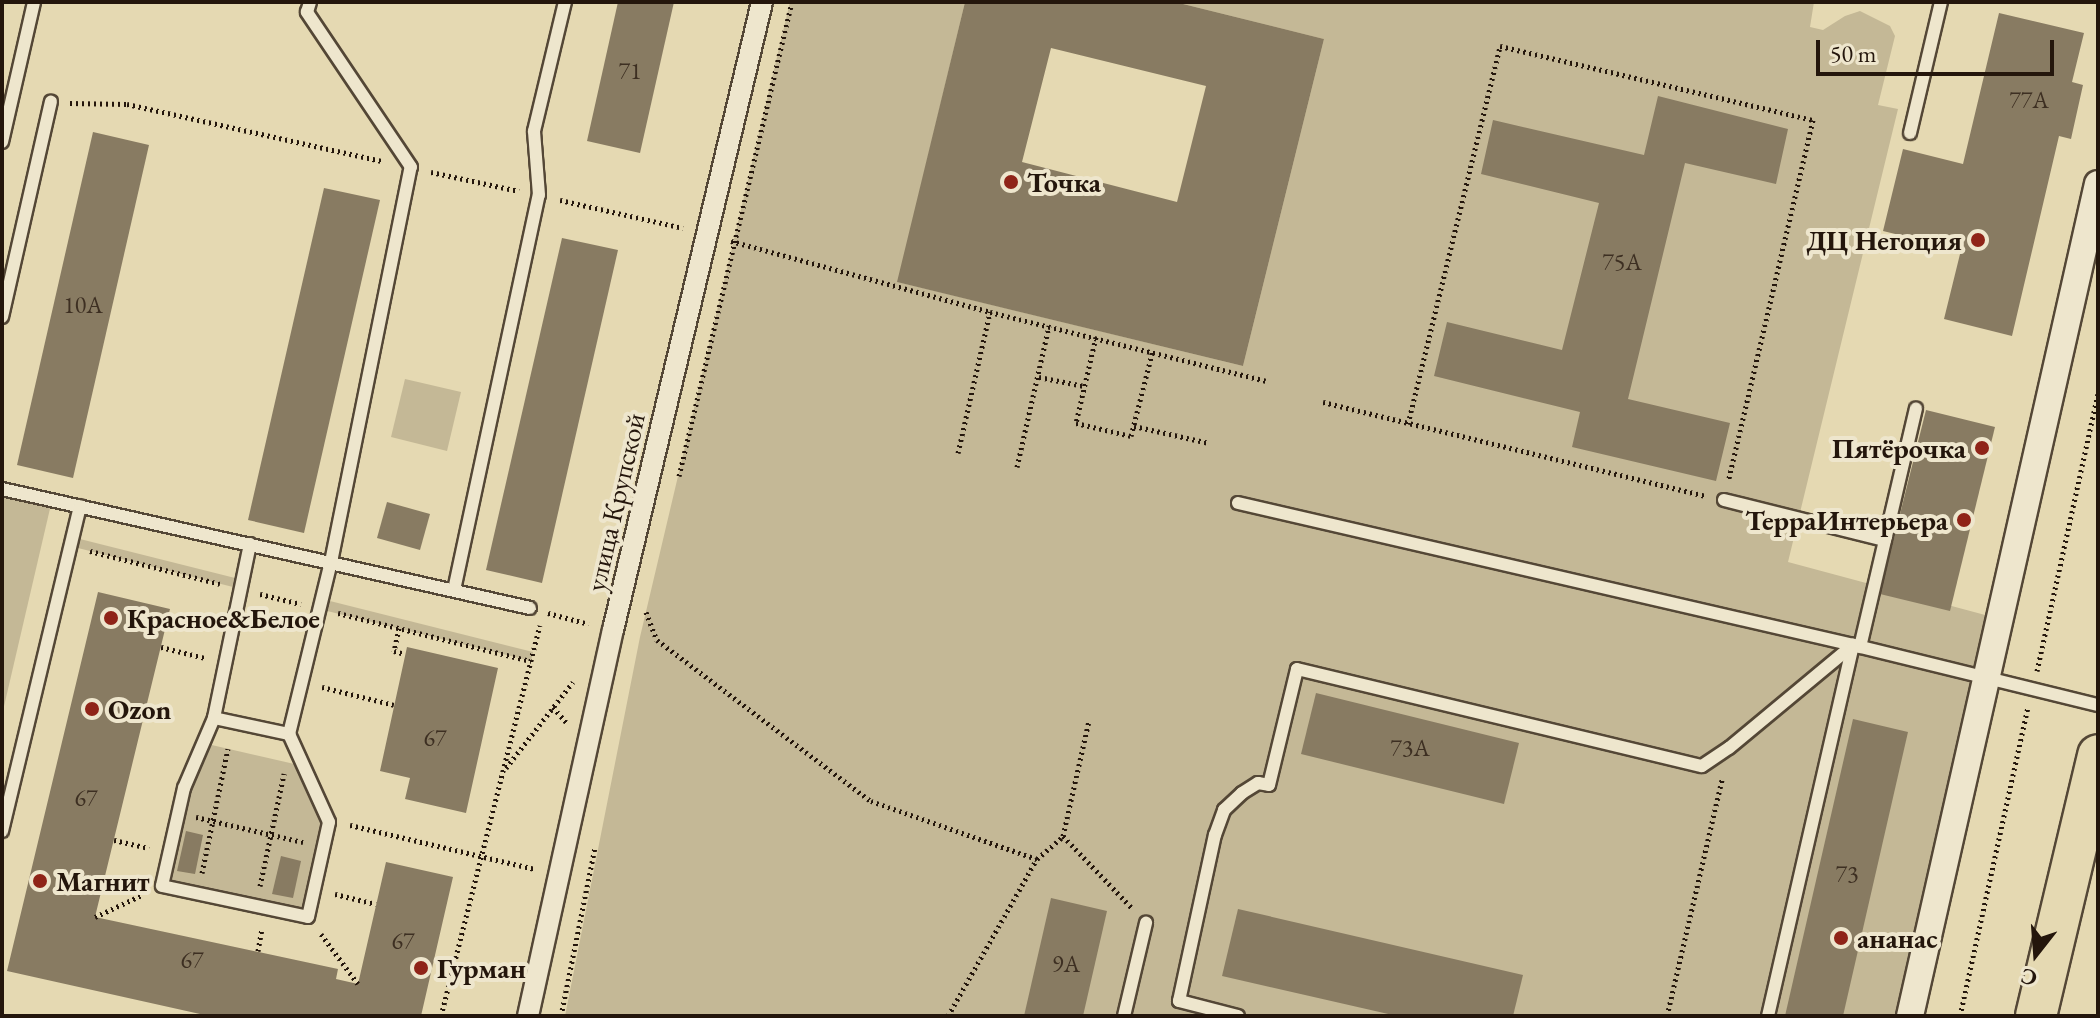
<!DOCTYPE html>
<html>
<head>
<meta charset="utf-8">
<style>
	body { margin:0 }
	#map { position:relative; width:2100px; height:1018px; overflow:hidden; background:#e5d9b2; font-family:"EB Garamond",serif }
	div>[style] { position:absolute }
	.green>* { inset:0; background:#c4b896 }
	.building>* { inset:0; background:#887b62 }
	.path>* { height:5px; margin-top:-2.5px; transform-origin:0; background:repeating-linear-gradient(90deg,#24160c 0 2px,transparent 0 6px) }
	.roads { filter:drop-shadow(2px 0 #544736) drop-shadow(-2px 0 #544736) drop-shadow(0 2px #544736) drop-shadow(0 -2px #544736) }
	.service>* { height:12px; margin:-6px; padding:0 6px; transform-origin:6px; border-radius:6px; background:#eee6cd }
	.pedestrian>* { height:20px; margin:-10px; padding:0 10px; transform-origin:10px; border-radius:10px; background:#eee6cd }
	.minor>* { height:26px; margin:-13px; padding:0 13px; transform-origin:13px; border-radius:13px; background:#eee6cd }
	.primary>* { height:40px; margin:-20px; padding:0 20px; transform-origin:20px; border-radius:20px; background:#e5d9b2 }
	.dots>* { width:22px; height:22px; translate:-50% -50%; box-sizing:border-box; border:4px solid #eee6cd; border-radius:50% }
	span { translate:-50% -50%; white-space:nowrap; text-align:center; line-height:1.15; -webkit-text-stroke:8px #eee6cd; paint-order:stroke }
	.number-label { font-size:24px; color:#3d2f22 }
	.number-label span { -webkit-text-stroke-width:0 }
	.poi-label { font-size:28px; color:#24160c; font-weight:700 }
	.left { translate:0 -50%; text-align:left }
	.right { translate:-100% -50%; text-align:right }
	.street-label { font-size:28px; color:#24160c }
	.frame { position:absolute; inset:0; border:4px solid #24160c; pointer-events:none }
	.north { position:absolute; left:1996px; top:914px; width:80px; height:80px; -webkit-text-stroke:6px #eee6cd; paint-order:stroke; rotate:197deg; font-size:22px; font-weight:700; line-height:32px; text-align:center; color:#24160c }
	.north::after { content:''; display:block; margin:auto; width:28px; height:36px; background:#24160c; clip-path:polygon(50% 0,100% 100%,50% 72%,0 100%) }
	.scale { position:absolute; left:1816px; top:40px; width:238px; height:36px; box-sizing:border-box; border:4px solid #24160c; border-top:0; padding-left:10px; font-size:24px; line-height:28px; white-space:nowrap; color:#24160c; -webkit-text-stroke:6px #eee6cd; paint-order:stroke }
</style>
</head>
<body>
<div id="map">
	<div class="green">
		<div style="clip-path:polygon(790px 2px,965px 2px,898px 282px,1243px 366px,1324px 39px,1175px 2px,1814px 2px,1810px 27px,1823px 30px,1845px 16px,1860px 11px,1890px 26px,1895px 36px,1878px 105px,1898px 109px,1788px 562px,2000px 619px,1910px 1016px,565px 1016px,640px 637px)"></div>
		<div style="clip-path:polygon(405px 379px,461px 392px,447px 451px,391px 437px)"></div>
		<div style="clip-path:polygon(2px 489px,52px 500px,2px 715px)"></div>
		<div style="clip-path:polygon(72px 537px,243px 580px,241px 589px,70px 546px)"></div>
		<div style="clip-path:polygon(322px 599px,533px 652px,531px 661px,319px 609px)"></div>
		<div style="clip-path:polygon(203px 743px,303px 766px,329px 822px,308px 917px,162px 886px)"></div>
	</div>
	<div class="building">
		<div style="clip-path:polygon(618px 2px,674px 2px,640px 153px,587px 141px)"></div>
		<div style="clip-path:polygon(evenodd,965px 2px,1175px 2px,1324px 39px,1243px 366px,897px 282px,965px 2px,1051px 48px,1206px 86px,1177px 202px,1022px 162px,1051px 48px)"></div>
		<div style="clip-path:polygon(1999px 13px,2084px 33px,2072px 82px,2083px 85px,2071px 139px,2059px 136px,2012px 336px,1944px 319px,1961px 250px,1883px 231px,1903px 149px,1963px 164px)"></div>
		<div style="clip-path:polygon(1658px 96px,1788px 129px,1776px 184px,1685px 163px,1628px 399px,1730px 423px,1716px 481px,1572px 447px,1580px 412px,1434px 376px,1447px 322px,1562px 350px,1599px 203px,1481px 174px,1493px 120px,1644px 155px)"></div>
		<div style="clip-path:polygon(93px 132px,149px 145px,73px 478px,17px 465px)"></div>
		<div style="clip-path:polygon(324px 188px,380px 200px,304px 533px,248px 520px)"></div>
		<div style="clip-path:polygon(562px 238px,618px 250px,542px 583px,486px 570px)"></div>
		<div style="clip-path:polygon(1926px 410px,1995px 427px,1950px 611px,1880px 594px)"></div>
		<div style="clip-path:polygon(387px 502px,430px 514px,420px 550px,377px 538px)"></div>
		<div style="clip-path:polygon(98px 592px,170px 609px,95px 917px,338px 969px,336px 979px,358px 984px,386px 862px,453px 877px,421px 1016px,209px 1016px,7px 971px)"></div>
		<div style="clip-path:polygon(407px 647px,498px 668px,466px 813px,405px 799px,410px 778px,380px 771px)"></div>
		<div style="clip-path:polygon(1316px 693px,1519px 743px,1504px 804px,1301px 754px)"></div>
		<div style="clip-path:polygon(1853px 719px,1908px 732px,1843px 1016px,1785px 1016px)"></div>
		<div style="clip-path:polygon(186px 831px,203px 835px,195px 874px,177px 871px)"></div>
		<div style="clip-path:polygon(281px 856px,301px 861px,293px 898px,272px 894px)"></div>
		<div style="clip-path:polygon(1051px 898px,1107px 911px,1083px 1016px,1024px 1016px)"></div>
		<div style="clip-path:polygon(1238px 909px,1523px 975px,1513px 1016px,1397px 1016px,1222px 976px)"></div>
	</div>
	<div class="path">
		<div style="left:70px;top:103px;width:57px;rotate:1deg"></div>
		<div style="left:127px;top:104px;width:261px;rotate:12.6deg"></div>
		<div style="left:431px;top:172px;width:90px;rotate:12.2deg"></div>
		<div style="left:560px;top:200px;width:126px;rotate:12.8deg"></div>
		<div style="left:731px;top:241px;width:269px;rotate:15.3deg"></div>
		<div style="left:990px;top:312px;width:284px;rotate:14deg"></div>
		<div style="left:1096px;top:337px;width:88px;rotate:103.1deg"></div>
		<div style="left:1076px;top:423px;width:57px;rotate:13.3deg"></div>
		<div style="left:1131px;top:436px;width:89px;rotate:-75.7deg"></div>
		<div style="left:1039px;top:377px;width:46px;rotate:11.3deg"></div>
		<div style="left:1323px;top:402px;width:393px;rotate:13.8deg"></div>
		<div style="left:1408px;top:424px;width:389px;rotate:-76.3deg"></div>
		<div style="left:1500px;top:46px;width:322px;rotate:13.3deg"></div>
		<div style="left:1813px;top:120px;width:369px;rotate:103.2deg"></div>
		<div style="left:1134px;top:426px;width:77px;rotate:12.8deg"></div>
		<div style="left:958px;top:453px;width:145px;rotate:-77.2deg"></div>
		<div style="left:1017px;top:467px;width:145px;rotate:-77.2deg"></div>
		<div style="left:679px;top:476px;width:487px;rotate:-76.6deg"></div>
		<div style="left:90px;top:551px;width:134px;rotate:14.2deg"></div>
		<div style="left:260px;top:594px;width:42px;rotate:13.7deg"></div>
		<div style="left:646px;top:612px;width:30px;rotate:69deg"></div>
		<div style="left:657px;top:640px;width:268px;rotate:37deg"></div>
		<div style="left:871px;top:801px;width:176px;rotate:19.3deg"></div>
		<div style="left:338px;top:613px;width:199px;rotate:14deg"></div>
		<div style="left:548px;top:613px;width:42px;rotate:15deg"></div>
		<div style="left:399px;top:628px;width:24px;rotate:102deg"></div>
		<div style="left:394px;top:651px;width:11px;rotate:15deg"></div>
		<div style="left:161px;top:647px;width:45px;rotate:14deg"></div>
		<div style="left:2037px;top:671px;width:285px;rotate:-77.6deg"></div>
		<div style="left:322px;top:687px;width:74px;rotate:14deg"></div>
		<div style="left:553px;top:707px;width:20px;rotate:49deg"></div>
		<div style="left:506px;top:768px;width:109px;rotate:-52.1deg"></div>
		<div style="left:196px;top:817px;width:110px;rotate:13.2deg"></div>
		<div style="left:350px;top:825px;width:190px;rotate:13.4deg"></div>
		<div style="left:1063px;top:836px;width:100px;rotate:46.2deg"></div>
		<div style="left:114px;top:840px;width:36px;rotate:13deg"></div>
		<div style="left:202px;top:873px;width:127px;rotate:-78.2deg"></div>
		<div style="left:260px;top:886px;width:115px;rotate:-77.9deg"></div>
		<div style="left:335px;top:894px;width:42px;rotate:13.7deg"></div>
		<div style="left:95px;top:917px;width:52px;rotate:-25.1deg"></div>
		<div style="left:321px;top:934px;width:62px;rotate:53.5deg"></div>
		<div style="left:258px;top:951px;width:22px;rotate:-80deg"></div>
		<div style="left:441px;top:1016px;width:403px;rotate:-75.8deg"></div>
		<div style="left:561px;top:1016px;width:171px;rotate:-78.6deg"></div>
		<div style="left:948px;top:1016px;width:180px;rotate:-60.5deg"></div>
		<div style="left:1037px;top:859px;width:35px;rotate:-41deg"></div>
		<div style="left:1063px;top:836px;width:118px;rotate:-77.3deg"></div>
		<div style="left:1667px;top:1016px;width:243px;rotate:-76.9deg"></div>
		<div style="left:1960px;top:1016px;width:315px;rotate:-77.6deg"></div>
	</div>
	<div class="roads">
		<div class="service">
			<div style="left:1910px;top:133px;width:135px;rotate:-76.7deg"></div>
			<div style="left:2px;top:142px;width:144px;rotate:-77.1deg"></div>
			<div style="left:2px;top:317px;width:221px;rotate:-77.2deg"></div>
			<div style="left:2px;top:489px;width:541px;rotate:12.7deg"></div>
			<div style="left:1724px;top:500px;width:166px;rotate:14deg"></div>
			<div style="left:1238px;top:503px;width:631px;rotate:13deg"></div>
			<div style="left:250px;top:544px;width:178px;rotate:101.7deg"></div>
			<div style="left:214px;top:718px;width:76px;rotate:113.2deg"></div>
			<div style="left:184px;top:788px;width:100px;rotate:102.7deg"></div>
			<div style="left:162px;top:886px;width:149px;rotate:12deg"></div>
			<div style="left:308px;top:917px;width:97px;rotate:-77.5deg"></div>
			<div style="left:329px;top:822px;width:97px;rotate:-114.4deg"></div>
			<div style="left:289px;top:734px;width:177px;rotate:-76.3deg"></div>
			<div style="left:331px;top:562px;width:403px;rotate:-78.6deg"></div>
			<div style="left:411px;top:167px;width:187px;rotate:-123.9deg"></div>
			<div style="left:307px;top:12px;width:10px;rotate:-73deg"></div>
			<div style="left:454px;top:590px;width:404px;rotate:-77.9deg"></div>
			<div style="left:539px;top:195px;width:64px;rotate:-94.5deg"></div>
			<div style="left:534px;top:131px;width:133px;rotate:-76.5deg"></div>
			<div style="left:1860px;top:647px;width:245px;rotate:-76.8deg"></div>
			<div style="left:214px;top:718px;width:77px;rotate:12deg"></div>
			<div style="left:2px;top:831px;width:334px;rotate:-76.5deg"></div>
			<div style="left:1124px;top:1016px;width:96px;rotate:-76.7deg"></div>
			<div style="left:1238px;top:1016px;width:61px;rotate:-165.7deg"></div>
			<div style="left:1179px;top:1001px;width:170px;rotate:-77.8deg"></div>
			<div style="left:1215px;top:835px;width:27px;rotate:-70deg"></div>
			<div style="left:1224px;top:810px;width:25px;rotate:-43deg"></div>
			<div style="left:1242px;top:793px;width:19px;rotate:-32deg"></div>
			<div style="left:1258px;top:783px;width:11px;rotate:10deg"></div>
			<div style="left:1269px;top:785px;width:119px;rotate:-76.4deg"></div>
			<div style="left:1297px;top:669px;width:416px;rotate:13.5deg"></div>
			<div style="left:1702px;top:766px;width:32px;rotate:-34deg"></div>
			<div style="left:1729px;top:748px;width:161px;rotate:-39.7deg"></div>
			<div style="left:1768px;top:1016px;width:381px;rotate:-77.1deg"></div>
			<div style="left:1853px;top:645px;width:252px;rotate:13.8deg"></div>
		</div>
		<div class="pedestrian">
			<div style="left:528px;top:1016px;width:395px;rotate:-77.6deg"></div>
			<div style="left:613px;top:630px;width:645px;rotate:-76.65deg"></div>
		</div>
		<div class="minor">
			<div style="left:1910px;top:1016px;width:853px;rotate:-77.27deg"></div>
		</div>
		<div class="primary">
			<div style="left:2036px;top:1016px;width:268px;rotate:-76.6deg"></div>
		</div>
	</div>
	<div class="dots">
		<div style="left:1011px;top:182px;background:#8f2418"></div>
		<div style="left:1978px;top:240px;background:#8f2418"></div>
		<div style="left:1982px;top:448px;background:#8f2418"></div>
		<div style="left:1964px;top:520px;background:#8f2418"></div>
		<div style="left:111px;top:618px;background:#8f2418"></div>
		<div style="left:92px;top:709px;background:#8f2418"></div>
		<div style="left:40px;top:881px;background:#8f2418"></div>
		<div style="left:1841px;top:938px;background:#8f2418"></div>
		<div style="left:421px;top:968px;background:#8f2418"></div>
	</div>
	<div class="number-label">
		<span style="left:630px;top:71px">71</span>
		<span style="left:2029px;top:100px">77А</span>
		<span style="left:1622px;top:262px">75А</span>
		<span style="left:83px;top:305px">10А</span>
		<span style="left:435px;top:738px">67</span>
		<span style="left:1410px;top:748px">73А</span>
		<span style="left:86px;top:798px">67</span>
		<span style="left:1847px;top:874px">73</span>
		<span style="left:403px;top:941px">67</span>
		<span style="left:192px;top:960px">67</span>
		<span style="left:1066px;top:964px">9А</span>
	</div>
	<div class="poi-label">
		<span class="left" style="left:1027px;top:182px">Точка</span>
		<span class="right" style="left:1962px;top:240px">ДЦ Негоция</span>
		<span class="right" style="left:1966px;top:448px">Пятёрочка</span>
		<span class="right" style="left:1948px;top:520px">ТерраИнтерьера</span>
		<span class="left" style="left:127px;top:618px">Красное&amp;Белое</span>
		<span class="left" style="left:108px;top:709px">Ozon</span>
		<span class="left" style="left:56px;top:881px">Магнит</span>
		<span class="left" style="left:1857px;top:938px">ананас</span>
		<span class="left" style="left:437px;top:968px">Гурман</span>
	</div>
	<div class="street-label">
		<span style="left:615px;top:502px;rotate:-77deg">улица Крупской</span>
	</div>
	<div class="frame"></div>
	<div class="north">С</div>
	<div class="scale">50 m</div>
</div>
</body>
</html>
